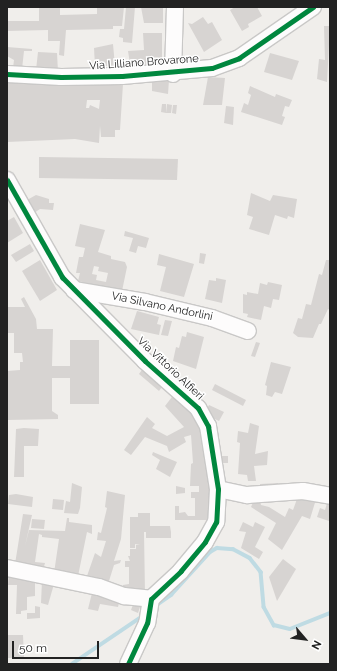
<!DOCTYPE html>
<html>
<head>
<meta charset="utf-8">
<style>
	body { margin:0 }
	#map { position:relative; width:337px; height:671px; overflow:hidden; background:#f0eeeb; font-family:Raleway,sans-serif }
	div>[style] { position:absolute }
	.stream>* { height:3.5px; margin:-1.75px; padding:0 1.75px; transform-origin:1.75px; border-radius:1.75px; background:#bfdbe3 }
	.building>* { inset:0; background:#d7d4d2 }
	.roads { filter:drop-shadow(1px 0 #c9c8c7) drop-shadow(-1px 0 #c9c8c7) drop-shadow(0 1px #c9c8c7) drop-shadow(0 -1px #c9c8c7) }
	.minor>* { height:16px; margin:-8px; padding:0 8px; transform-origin:8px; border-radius:8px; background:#fdfcfc }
	.cycleway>* { height:5px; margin:-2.5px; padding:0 2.5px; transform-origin:2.5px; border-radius:2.5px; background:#00873e }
	span { translate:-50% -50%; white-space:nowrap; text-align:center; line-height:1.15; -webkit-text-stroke:3px #fff; paint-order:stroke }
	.street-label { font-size:11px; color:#222 }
	.frame { position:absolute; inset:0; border:8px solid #222; pointer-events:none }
	.north { position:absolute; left:285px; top:619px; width:40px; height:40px; -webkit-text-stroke:3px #fff; paint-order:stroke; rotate:118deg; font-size:11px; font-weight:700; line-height:16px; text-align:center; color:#222 }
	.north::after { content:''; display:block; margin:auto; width:14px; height:18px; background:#222; clip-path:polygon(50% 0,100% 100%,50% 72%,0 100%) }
	.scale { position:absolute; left:12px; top:641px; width:87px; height:18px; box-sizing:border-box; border:2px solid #222; border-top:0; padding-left:5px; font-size:12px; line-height:14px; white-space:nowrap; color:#222; -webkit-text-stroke:3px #fff; paint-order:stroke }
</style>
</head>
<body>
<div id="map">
	<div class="stream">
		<div style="left:154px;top:607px;width:21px;rotate:-35deg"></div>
		<div style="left:171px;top:595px;width:58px;rotate:-47.8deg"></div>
		<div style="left:210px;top:552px;width:8px;rotate:-30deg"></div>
		<div style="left:217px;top:548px;width:16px;rotate:4deg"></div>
		<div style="left:233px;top:549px;width:19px;rotate:28deg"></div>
		<div style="left:250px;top:558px;width:18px;rotate:52deg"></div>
		<div style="left:261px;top:572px;width:35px;rotate:85deg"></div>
		<div style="left:264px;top:607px;width:21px;rotate:61deg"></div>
		<div style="left:274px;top:625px;width:16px;rotate:14deg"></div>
		<div style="left:290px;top:629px;width:43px;rotate:-21.8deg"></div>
		<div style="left:72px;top:664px;width:86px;rotate:-34.1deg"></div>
	</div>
	<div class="building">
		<div style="clip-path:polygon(39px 7px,60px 7px,60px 15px,97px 14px,97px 7px,124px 7px,122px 26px,113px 26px,113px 29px,66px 30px,64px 56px,59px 55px,60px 41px,48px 41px,48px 30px,7px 31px,7px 21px,39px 21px)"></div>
		<div style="clip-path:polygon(126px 7px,135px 7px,132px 43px,123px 42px,123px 38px,119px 37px,120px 29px,124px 29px)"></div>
		<div style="clip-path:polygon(141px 7px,163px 7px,163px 23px,144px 23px)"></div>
		<div style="clip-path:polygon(235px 7px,257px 7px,262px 16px,248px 24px,249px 27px,242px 31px,230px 10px)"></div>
		<div style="clip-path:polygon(203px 17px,208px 24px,212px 22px,222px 40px,204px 52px,188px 23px,192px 24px)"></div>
		<div style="clip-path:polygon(324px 26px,330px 26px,327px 82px,317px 79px,319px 59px,325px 60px)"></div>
		<div style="clip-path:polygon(143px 33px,162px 33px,162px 64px,131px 70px,128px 51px,144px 50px)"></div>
		<div style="clip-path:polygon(113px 44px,115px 66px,95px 66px,94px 48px)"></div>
		<div style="clip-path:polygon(7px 47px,32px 49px,32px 51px,24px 51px,22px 69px,13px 68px,14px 60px,7px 56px)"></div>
		<div style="clip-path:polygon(38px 52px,57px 53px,58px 72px,36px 70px)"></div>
		<div style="clip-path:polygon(270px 53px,299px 61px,292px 80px,264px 72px)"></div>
		<div style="clip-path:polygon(208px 77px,225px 78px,222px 105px,203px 105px)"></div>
		<div style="clip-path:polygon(152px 79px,169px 80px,168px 94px,152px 91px)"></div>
		<div style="clip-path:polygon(evenodd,7px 80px,49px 84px,123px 84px,120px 130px,115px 130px,115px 137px,101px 137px,100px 126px,99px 143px,75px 139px,7px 142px,7px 80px,87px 100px,100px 100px,99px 109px,90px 105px,89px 108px,86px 108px,87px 100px)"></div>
		<div style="clip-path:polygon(250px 86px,275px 97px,276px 94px,292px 100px,289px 107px,285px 106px,282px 116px,285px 117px,282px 125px,241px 112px,244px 103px,248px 105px,251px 95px,248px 93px)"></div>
		<div style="clip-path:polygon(162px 104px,166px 104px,166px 113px,161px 112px)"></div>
		<div style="clip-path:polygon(167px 104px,172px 105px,171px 113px,166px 113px)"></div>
		<div style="clip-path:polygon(173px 105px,177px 105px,176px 114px,172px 113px)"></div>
		<div style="clip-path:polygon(226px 106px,234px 107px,233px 125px,224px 123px)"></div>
		<div style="clip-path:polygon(39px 157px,178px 159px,177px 180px,39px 178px)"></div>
		<div style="clip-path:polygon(251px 193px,270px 201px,273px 195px,297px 199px,294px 218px,288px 216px,287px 219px,275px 215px,269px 235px,249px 229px,253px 217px,247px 215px)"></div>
		<div style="clip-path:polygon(36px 195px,49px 199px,49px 203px,54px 203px,53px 210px,40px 209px,34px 213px,27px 200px)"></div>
		<div style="clip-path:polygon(14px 217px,23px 233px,7px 243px,7px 221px)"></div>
		<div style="clip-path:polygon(evenodd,80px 224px,105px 230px,98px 252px,111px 256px,111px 259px,125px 262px,127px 267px,122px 291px,78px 281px,80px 273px,76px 273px,79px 257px,83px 257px,85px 248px,75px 246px,80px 224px,94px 266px,99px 267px,98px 271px,108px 273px,106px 282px,96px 280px,97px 275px,92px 274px,94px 266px)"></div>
		<div style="clip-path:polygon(125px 231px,149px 238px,146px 248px,138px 246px,136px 253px,129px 251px,133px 238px,124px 236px)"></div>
		<div style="clip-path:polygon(30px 244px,34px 251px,16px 262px,11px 255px)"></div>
		<div style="clip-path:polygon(200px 253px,206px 254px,204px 264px,199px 263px)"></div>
		<div style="clip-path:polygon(159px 254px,194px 264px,184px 297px,160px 291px,166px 267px,157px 265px)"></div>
		<div style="clip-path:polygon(330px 257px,330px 310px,328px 309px,321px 324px,319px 324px,313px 338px,298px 337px,293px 333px,298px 318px,302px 319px,306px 304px,311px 305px,319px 274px,322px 275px,326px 260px,329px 260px)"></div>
		<div style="clip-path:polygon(40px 260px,57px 290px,40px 301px,22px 271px)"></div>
		<div style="clip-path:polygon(216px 278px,226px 280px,222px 303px,205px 299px,209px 280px,216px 281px)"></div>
		<div style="clip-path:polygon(268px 282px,282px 285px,279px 300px,273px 299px,271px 308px,264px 306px,261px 320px,247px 317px,248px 314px,243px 313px,243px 294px,247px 295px,247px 292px,258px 294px,260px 283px,267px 285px)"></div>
		<div style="clip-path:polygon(24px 297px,36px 319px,37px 329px,53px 329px,52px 366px,70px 366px,70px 340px,99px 340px,99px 404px,70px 404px,70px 378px,52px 378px,52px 411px,58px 415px,58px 419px,7px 420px,7px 371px,20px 370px,20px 362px,23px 362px,22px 353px,14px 353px,14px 333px,7px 333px,7px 307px,25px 307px,21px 299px)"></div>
		<div style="clip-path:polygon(137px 311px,159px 317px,157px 324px,161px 325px,159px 335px,131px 329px)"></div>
		<div style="clip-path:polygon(165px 320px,172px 321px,168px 336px,161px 335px)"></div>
		<div style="clip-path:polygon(187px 332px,204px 337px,196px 369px,173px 361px,176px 347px,179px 348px,182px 336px,186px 337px)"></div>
		<div style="clip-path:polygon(256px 342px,260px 343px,255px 357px,251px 356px)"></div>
		<div style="clip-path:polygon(271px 362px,291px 367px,282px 394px,275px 392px,272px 397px,266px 395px,267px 386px,265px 385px)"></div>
		<div style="clip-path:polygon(144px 367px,164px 384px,159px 391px,139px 374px)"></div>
		<div style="clip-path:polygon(215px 384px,246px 400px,243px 406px,212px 390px)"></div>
		<div style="clip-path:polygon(175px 393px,198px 417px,206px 442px,213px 520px,175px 520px,175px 506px,179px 506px,179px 513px,185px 512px,188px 516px,195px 516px,195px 498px,191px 498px,191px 492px,199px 492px,199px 486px,190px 486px,191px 464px,193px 463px,191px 435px,184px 437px,186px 442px,169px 452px,167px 446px,145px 437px,131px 455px,124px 450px,147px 417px,155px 424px,152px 428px,167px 436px,184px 427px,165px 406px)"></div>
		<div style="clip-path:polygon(209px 405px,224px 412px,219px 421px,204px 414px)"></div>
		<div style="clip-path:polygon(250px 423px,259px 426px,255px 454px,268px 451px,267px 465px,254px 466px,256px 481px,248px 481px,247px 475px,238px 474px,240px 443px,237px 442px,238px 431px,248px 433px)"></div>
		<div style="clip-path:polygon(24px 428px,39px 429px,38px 446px,24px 446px,24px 477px,14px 477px,16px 429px)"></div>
		<div style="clip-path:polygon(153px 452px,177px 462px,170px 477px,156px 469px,160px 460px,152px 455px)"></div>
		<div style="clip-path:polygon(219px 456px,228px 456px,228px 463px,219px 463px)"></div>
		<div style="clip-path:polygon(72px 483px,82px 487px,80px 508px,78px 514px,64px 513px,66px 501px,70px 502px)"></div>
		<div style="clip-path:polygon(278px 483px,278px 493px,260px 492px,260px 484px)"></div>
		<div style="clip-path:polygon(176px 486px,185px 488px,185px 493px,176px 494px)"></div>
		<div style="clip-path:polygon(107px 491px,125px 495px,121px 539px,114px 561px,121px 560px,120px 563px,114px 565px,109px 581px,87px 576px,95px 553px,101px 557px,106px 541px,97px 540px,98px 532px,101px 533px,107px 508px,105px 507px)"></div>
		<div style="clip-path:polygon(16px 494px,33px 497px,32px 507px,8px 504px,9px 495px)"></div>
		<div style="clip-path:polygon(317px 496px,310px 519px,302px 516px,282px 550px,268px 539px,276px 523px,251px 507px,255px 498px,259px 498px,261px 505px,269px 507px,285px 517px,289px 508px,293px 510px,297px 499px)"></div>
		<div style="clip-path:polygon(53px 499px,64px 500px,63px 510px,52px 509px)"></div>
		<div style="clip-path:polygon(328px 500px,330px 501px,329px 521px,317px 517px,320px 508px,325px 510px)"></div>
		<div style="clip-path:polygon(138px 513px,150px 513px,150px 526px,170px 526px,171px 532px,171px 538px,146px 538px,146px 532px,144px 532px,145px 594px,122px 591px,123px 585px,129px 584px,129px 567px,125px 567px,125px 561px,130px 561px,128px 556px,130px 556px,130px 549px,136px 549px,136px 545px,140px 545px,135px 544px,135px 548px,130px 548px,130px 517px,138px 517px)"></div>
		<div style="clip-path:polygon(23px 514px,32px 515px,25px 546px,29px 530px,65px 531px,67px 518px,69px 518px,69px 522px,92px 525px,92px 534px,87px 532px,78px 576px,54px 573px,59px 539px,42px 537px,42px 535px,39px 534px,35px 562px,45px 563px,43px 570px,15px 564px)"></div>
		<div style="clip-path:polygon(32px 519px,45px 520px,44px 529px,31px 528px)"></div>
		<div style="clip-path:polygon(243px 522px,253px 527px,255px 522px,265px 527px,255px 547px,263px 552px,259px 559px,241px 548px,246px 532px,239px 531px)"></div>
		<div style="clip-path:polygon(283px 559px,296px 569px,277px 601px,269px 577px)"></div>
		<div style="clip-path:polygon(9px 572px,35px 579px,35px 596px,27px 597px,27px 610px,21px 611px,21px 614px,16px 614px,17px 585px,8px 585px)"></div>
		<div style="clip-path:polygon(42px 581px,54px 584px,48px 605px,41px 603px)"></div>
		<div style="clip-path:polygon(92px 593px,122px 600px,121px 604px,119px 603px,118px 607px,100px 604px,98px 611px,88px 609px)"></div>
		<div style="clip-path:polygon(134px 602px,141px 604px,138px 613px,131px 610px)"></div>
		<div style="clip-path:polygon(35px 606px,40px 607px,40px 618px,27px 619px,27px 613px,35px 613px)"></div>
		<div style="clip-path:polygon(7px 635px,23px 635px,24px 658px,7px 658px)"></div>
	</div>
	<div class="roads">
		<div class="minor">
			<div style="left:7px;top:74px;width:54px;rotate:3.2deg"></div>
			<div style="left:61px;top:77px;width:61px;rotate:-0.9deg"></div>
			<div style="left:122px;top:76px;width:90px;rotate:-5.1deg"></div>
			<div style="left:212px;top:68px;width:29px;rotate:-20deg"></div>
			<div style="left:239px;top:58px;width:90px;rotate:-34.6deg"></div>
			<div style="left:173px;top:74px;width:67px;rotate:-88.3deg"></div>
			<div style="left:7px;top:180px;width:112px;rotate:60.4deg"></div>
			<div style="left:62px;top:277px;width:118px;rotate:45.3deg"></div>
			<div style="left:145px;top:361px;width:71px;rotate:41.6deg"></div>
			<div style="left:198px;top:408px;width:21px;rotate:61deg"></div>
			<div style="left:208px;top:426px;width:64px;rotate:81deg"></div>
			<div style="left:218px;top:489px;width:33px;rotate:93deg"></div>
			<div style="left:216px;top:522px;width:23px;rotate:119deg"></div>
			<div style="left:205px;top:542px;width:38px;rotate:130deg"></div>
			<div style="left:181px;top:571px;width:41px;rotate:137deg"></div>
			<div style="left:151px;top:599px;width:24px;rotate:99deg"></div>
			<div style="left:147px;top:623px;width:45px;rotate:114.9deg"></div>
			<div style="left:74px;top:290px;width:72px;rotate:9.6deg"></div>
			<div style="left:145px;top:302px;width:69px;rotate:13.4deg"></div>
			<div style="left:212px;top:318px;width:38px;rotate:20deg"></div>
			<div style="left:218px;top:489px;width:30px;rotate:12deg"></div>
			<div style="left:247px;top:495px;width:56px;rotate:-4.1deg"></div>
			<div style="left:303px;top:491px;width:27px;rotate:10deg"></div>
			<div style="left:7px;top:568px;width:94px;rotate:11.7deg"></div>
			<div style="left:99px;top:587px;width:27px;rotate:20deg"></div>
			<div style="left:124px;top:596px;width:27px;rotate:6deg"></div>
		</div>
	</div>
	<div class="cycleway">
		<div style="left:7px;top:74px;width:54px;rotate:3.2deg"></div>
		<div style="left:61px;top:77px;width:61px;rotate:-0.9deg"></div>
		<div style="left:122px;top:76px;width:90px;rotate:-5.1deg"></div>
		<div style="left:212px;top:68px;width:29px;rotate:-20deg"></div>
		<div style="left:239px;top:58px;width:90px;rotate:-34.6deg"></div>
		<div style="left:7px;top:180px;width:112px;rotate:60.4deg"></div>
		<div style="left:62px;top:277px;width:118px;rotate:45.3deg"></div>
		<div style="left:145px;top:361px;width:71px;rotate:41.6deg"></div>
		<div style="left:198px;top:408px;width:21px;rotate:61deg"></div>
		<div style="left:208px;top:426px;width:64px;rotate:81deg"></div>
		<div style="left:218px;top:489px;width:33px;rotate:93deg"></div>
		<div style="left:216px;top:522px;width:23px;rotate:119deg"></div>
		<div style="left:205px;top:542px;width:38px;rotate:130deg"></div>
		<div style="left:181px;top:571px;width:41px;rotate:137deg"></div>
		<div style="left:151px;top:599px;width:24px;rotate:99deg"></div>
		<div style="left:147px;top:623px;width:45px;rotate:114.9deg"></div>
	</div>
	<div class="street-label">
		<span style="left:144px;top:63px;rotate:-4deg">Via Lilliano Brovarone</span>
		<span style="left:162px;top:307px;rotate:12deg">Via Silvano Andorlini</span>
		<span style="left:170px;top:369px;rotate:43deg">Via Vittorio Alfieri</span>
	</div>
	<div class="frame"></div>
	<div class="north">N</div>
	<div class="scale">50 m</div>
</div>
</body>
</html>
